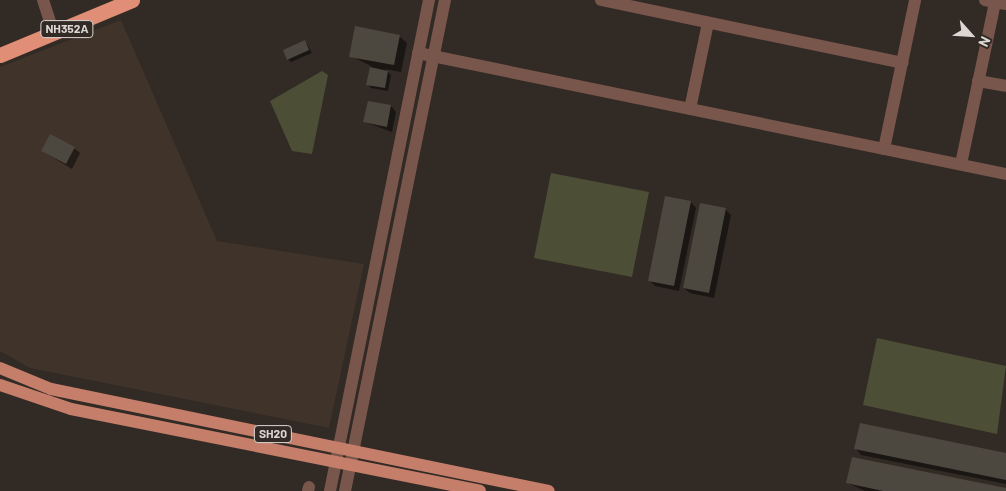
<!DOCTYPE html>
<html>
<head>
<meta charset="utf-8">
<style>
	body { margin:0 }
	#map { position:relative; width:1006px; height:491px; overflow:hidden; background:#322a25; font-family:Barlow,sans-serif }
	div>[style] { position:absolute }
	.built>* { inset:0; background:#40332a }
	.green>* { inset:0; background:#4c4f36 }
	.shadow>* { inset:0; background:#0007 }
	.building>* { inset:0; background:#4c473f }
	.minor>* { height:12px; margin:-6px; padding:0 6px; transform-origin:6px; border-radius:6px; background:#79564c }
	.major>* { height:12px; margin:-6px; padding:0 6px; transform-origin:6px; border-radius:6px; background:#c47e6a }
	.highway>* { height:15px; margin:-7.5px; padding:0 7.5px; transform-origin:7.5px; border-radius:7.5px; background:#e18e76 }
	span { translate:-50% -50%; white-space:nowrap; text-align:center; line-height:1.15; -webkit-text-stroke:4px #322a25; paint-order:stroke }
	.shield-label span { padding:1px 4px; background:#322a25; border:1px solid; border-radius:4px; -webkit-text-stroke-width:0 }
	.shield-label { font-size:12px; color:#dcd7d3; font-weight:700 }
	.north { position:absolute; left:946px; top:10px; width:50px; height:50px; -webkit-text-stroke:4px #322a25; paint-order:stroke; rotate:116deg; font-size:14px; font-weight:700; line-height:20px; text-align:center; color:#dcd7d3 }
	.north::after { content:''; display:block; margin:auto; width:18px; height:22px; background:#dcd7d3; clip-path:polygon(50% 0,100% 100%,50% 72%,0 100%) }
</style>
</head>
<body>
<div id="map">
	<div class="built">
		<div style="clip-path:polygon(121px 20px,217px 241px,364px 264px,329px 428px,30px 368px,0 351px,0 67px)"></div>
	</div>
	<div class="green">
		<div style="clip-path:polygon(322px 71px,328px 75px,312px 154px,292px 151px,270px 101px)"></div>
		<div style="clip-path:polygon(551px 173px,649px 192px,632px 277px,534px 258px)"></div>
		<div style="clip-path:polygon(877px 338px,1006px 366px,997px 434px,863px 405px)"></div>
	</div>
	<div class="shadow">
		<div style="clip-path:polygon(399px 36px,407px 43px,401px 72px,385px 69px,391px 75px,388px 91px,371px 88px,368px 84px,371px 66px,351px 56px)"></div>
		<div style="clip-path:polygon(305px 41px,312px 53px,291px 62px,288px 59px)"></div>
		<div style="clip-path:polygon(391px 106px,396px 112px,392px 132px,365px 122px)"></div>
		<div style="clip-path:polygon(74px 148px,80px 153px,72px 169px,42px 151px)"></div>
		<div style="clip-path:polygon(691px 202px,696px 208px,679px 291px,655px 286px,650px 281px)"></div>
		<div style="clip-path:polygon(725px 209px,731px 215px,714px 298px,690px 293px,684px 288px)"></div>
		<div style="clip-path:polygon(856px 449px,1006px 454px,1006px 484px,861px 455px)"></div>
		<div style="clip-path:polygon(848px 483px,1006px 490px,1006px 491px,865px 491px)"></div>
	</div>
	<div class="building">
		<div style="clip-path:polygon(355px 26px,400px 35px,394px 65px,349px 57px)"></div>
		<div style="clip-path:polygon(305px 40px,309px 50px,287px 60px,283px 50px)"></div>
		<div style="clip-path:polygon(370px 67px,388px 71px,385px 88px,366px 85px)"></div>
		<div style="clip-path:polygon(368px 101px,391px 105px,387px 127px,363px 122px)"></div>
		<div style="clip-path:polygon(50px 134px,75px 147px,66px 164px,41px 151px)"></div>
		<div style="clip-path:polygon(665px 196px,691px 201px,674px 286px,648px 281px)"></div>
		<div style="clip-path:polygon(700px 203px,726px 208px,709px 293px,683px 288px)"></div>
		<div style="clip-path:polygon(860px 423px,1006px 453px,1006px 480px,854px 449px)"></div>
		<div style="clip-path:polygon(852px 457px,1006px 488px,1006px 491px,883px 491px,846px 483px)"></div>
	</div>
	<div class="minor">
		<div style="left:43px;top:0;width:36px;rotate:72deg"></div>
		<div style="left:601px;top:0;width:308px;rotate:11.8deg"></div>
		<div style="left:985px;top:0;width:21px;rotate:11deg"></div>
		<div style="left:418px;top:53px;width:600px;rotate:11.63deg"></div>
		<div style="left:978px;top:81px;width:28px;rotate:10deg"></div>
		<div style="left:690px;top:109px;width:88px;rotate:-78.2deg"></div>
		<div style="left:884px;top:149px;width:152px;rotate:-78.2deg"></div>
		<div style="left:961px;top:164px;width:166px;rotate:-78.1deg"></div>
		<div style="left:308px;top:491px;width:4px;rotate:-76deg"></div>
		<div style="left:330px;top:491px;width:501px;rotate:-78.6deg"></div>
		<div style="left:345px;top:491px;width:501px;rotate:-78.49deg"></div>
	</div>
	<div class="major">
		<div style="left:0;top:368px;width:55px;rotate:22.4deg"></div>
		<div style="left:51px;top:389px;width:508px;rotate:11.58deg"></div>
		<div style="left:0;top:385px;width:75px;rotate:18.7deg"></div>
		<div style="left:71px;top:409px;width:417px;rotate:11.3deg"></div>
	</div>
	<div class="highway">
		<div style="left:0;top:55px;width:143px;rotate:-22.6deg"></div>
	</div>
	<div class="shield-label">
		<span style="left:67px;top:29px">NH352A</span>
		<span style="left:273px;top:434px">SH20</span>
	</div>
	<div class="north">N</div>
</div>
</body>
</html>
